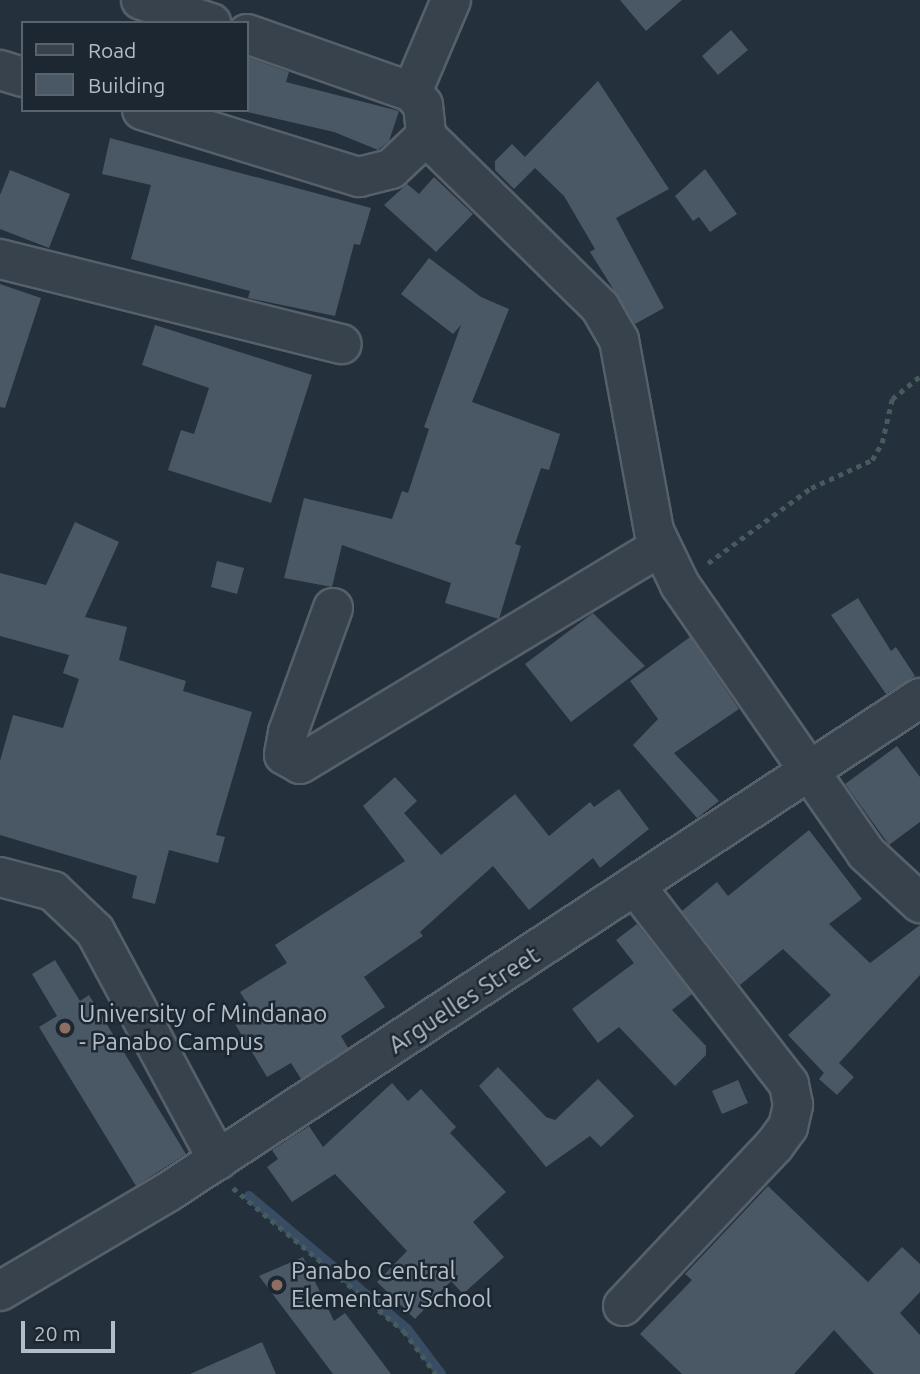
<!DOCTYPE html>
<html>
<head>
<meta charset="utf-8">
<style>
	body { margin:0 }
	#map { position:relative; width:920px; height:1374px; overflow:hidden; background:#24303c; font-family:Ubuntu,sans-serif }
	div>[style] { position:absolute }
	.stream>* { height:10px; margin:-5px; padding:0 5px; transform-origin:5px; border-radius:5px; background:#384d63 }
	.building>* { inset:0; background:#4a5765 }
	.path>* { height:4.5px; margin-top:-2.25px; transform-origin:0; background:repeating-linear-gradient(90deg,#465b5c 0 5px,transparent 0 10px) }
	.roads { filter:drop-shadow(2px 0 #56606a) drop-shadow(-2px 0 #56606a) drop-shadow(0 2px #56606a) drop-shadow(0 -2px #56606a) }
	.minor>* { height:38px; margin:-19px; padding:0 19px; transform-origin:19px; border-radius:19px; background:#37424c }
	.dots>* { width:19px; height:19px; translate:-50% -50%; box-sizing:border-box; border:4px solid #1d2731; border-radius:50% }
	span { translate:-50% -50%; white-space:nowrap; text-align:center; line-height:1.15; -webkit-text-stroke:5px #1d2731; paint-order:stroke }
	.street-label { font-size:24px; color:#b3bdc8 }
	.poi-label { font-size:24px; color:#b3bdc8 }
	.left { translate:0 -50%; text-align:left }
	.legend { position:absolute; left:21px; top:21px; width:228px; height:91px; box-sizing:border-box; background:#1d2731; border:2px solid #59636d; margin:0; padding:9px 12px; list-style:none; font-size:21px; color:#b3bdc8 }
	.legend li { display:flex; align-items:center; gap:14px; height:35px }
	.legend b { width:35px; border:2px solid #59636d }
	.scale { position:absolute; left:21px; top:1321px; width:94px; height:32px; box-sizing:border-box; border:4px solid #b3bdc8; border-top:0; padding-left:9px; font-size:21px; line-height:24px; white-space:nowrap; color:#b3bdc8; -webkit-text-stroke:5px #1d2731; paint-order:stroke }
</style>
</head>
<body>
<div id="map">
	<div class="stream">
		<div style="left:249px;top:1196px;width:207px;rotate:40.1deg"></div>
		<div style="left:407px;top:1329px;width:56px;rotate:52.9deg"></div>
	</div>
	<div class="building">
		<div style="clip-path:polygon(620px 0,682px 0,646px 31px)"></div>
		<div style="clip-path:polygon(731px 30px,748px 50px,718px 75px,702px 56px)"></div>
		<div style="clip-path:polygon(247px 57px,289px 72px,286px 82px,399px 111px,389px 141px,378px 150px,334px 132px,247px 112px)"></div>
		<div style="clip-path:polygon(598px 81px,669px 189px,616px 218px,664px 308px,635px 324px,590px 252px,595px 249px,564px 196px,535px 168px,514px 189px,495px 170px,495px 161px,512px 144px,525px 157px)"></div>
		<div style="clip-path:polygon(110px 138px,371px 208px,360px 245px,354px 244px,335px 316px,248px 298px,250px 291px,131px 259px,151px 185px,102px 174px)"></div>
		<div style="clip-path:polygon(705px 169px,737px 214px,710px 232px,699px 217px,693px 221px,675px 196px)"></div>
		<div style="clip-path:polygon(10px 170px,70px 194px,49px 248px,0 229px,0 195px)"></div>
		<div style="clip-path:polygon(434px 177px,473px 214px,436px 252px,384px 205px,407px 184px,419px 194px)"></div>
		<div style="clip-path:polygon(429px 258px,481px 297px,509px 309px,472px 402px,560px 434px,549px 470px,541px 468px,515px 544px,521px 546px,499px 619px,445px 603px,451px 583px,342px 545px,332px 587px,284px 578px,304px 498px,392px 519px,402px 491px,408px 493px,429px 429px,424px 427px,461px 325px,453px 334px,401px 294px)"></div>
		<div style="clip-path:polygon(0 284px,41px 298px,5px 408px,0 407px)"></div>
		<div style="clip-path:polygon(155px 325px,312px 375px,271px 503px,168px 470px,181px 430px,194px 434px,209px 388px,142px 365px)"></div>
		<div style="clip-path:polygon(75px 522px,119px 542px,85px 617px,127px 627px,119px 660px,186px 681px,183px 691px,252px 712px,216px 835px,225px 837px,218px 863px,169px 850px,155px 904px,132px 898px,137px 876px,0 835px,0 761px,13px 715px,63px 728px,79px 679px,63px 673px,69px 655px,0 636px,0 573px,46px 585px)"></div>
		<div style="clip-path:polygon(217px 561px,244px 568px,237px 594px,211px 587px)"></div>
		<div style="clip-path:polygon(858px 598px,891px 651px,896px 647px,915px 676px,886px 694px,831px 615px)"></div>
		<div style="clip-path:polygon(593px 613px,645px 666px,571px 722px,525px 664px)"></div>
		<div style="clip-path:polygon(690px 637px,739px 709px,674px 753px,719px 801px,697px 818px,633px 745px,658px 719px,630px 681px)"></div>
		<div style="clip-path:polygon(897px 746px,920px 777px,920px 822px,889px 845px,845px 784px)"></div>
		<div style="clip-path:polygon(395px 777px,417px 801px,404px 813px,441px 855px,515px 794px,549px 836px,590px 802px,594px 807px,619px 789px,649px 829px,600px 868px,593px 858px,529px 910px,493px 866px,420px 932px,423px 936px,364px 977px,385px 1007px,341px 1036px,348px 1048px,301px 1079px,291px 1063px,267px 1077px,235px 1024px,253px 1013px,240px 992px,287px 963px,275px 945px,405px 861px,363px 806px)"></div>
		<div style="clip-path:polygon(809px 830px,862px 899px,829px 924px,870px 963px,920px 925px,920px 975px,839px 1063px,854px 1077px,837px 1095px,819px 1079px,824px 1073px,788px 1035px,831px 995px,783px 949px,740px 985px,682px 911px,717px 882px,728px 896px)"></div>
		<div style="clip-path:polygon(637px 924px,692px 994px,672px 1010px,706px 1046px,706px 1055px,675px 1086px,619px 1027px,598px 1043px,572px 1009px,634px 963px,616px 940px)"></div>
		<div style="clip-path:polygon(55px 960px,80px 1001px,89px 995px,186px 1154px,136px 1186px,39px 1027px,57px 1016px,32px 974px)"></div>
		<div style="clip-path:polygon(498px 1067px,546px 1117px,555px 1120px,598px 1079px,634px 1116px,601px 1147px,590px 1136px,546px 1167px,479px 1086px)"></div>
		<div style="clip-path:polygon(738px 1080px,748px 1103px,722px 1114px,712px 1091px)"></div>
		<div style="clip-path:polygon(392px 1083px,408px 1101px,421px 1089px,456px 1127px,450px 1133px,506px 1192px,473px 1222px,504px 1257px,463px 1294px,451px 1281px,415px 1319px,377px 1282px,407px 1251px,335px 1174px,292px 1202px,267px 1167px,278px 1159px,272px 1150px,309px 1126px,323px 1147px)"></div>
		<div style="clip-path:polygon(768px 1186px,868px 1282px,902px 1247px,920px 1264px,920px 1292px,900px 1313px,920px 1335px,920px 1374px,874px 1374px,834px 1330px,794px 1374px,682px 1374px,640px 1334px,692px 1280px,685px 1274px)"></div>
		<div style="clip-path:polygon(303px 1257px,334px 1321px,345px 1313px,391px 1374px,333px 1374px,259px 1276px)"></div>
		<div style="clip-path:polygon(262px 1342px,276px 1374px,190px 1374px)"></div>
	</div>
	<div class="path">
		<div style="left:708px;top:563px;width:127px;rotate:-36.1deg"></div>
		<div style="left:811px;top:488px;width:67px;rotate:-24.7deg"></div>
		<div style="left:872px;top:460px;width:20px;rotate:-60deg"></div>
		<div style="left:882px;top:443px;width:45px;rotate:-77.2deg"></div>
		<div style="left:892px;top:399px;width:36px;rotate:-39deg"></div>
		<div style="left:233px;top:1188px;width:223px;rotate:39.9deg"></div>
		<div style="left:404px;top:1331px;width:54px;rotate:53.3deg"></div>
	</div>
	<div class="roads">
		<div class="minor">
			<div style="left:141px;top:0;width:74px;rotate:18.2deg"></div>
			<div style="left:247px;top:34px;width:175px;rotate:19.4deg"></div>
			<div style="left:412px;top:92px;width:17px;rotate:50deg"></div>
			<div style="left:423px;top:105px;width:31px;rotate:84deg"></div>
			<div style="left:426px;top:136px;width:244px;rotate:44.5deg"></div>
			<div style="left:600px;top:307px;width:38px;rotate:60deg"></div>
			<div style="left:619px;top:340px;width:194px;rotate:79.6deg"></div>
			<div style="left:654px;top:531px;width:60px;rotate:64.3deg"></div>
			<div style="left:680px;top:585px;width:326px;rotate:55.2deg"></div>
			<div style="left:866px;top:853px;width:74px;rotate:42.8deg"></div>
			<div style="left:0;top:70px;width:24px;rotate:17deg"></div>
			<div style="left:412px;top:92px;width:100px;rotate:-67deg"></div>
			<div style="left:142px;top:110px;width:227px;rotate:17.2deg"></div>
			<div style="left:359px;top:177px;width:33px;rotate:-14deg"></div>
			<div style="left:391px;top:169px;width:48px;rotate:-43.3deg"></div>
			<div style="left:0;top:259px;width:352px;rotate:14deg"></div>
			<div style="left:333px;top:608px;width:132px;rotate:109.9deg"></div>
			<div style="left:288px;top:732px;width:23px;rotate:100deg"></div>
			<div style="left:284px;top:755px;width:18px;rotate:29deg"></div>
			<div style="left:300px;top:764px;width:420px;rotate:-31.1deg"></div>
			<div style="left:0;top:877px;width:55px;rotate:14.8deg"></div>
			<div style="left:53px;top:891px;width:58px;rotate:43.6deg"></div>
			<div style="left:95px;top:931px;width:260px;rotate:61.8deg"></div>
			<div style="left:0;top:1291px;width:195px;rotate:-30.5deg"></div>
			<div style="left:168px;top:1192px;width:900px;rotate:-33.3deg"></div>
			<div style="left:623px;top:1306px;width:220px;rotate:-46.7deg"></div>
			<div style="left:774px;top:1146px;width:24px;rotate:-54deg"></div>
			<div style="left:788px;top:1127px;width:23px;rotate:-77deg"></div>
			<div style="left:793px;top:1105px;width:21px;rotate:-101deg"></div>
			<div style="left:789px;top:1084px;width:248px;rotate:-127.8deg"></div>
		</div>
	</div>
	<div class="dots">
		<div style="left:65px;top:1028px;background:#8d6e63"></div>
		<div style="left:277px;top:1285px;background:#8d6e63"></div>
	</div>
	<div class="street-label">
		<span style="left:464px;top:1000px;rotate:-33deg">Arguelles Street</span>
	</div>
	<div class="poi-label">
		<span class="left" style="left:79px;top:1028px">University of Mindanao<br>- Panabo Campus</span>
		<span class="left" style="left:291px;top:1285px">Panabo Central<br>Elementary School</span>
	</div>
	<ul class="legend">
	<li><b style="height:9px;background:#37424c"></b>Road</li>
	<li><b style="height:19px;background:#4a5765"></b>Building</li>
	</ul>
	<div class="scale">20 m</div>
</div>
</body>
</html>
